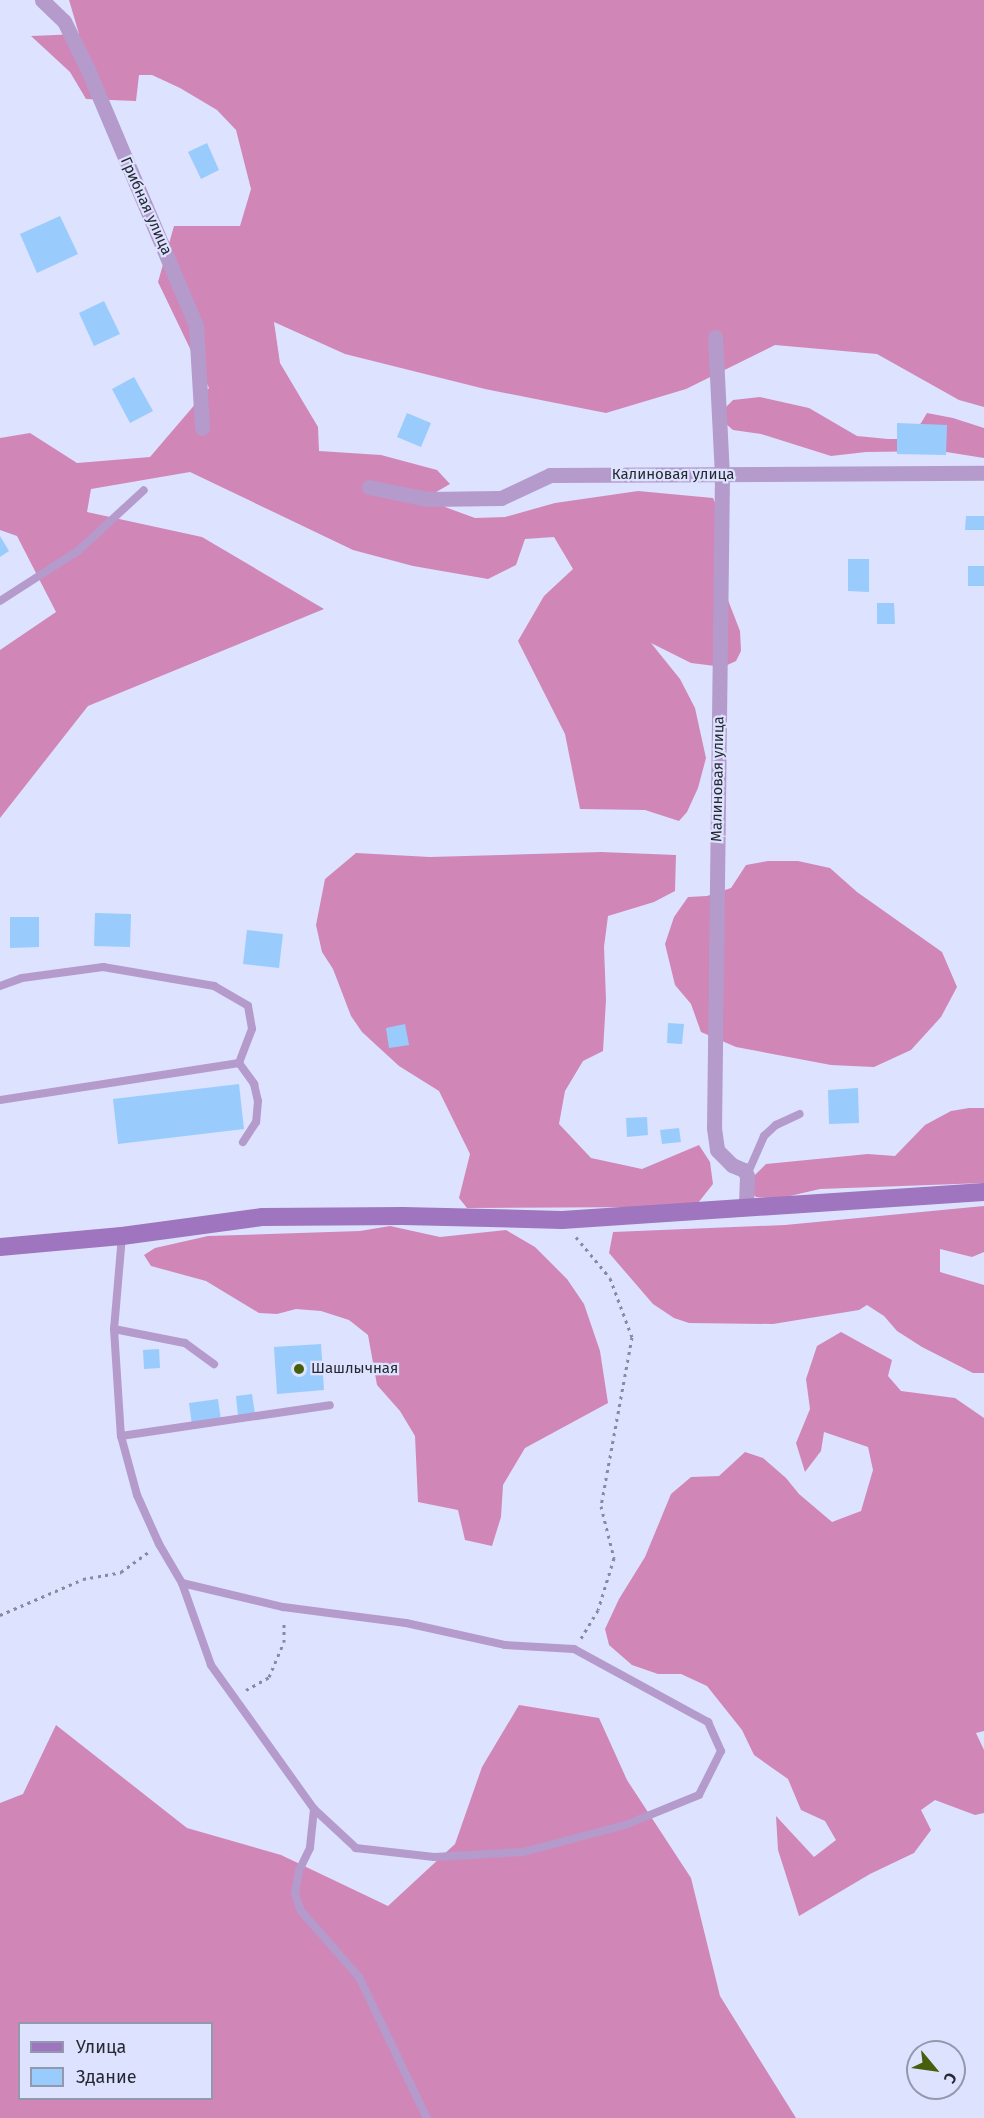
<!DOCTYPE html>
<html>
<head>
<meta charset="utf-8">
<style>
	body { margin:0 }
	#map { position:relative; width:984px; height:2118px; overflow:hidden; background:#dde2ff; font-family:"Fira Sans",sans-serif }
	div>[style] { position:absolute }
	.forest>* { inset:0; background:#d087b8 }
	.building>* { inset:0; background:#99ccfc }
	.path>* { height:3px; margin-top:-1.5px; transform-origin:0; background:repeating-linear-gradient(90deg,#878b9f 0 3px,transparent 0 7.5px) }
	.lane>* { height:8px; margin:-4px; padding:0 4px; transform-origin:4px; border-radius:4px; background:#b59acc }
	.street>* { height:15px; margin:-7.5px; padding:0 7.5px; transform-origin:7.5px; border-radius:7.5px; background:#b59acc }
	.secondary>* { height:18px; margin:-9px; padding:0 9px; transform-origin:9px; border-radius:9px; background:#9e75be }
	.dots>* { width:16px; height:16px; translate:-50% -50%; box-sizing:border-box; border:3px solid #dde2ff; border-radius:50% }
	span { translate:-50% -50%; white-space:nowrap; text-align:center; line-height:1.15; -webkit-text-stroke:4.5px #dde2ff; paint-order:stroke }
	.street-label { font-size:15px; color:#262832 }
	.poi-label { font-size:15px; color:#262832 }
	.left { translate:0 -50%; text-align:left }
	.legend { position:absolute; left:18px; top:2022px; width:195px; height:78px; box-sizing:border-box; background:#dde2ff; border:2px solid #9498ad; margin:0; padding:8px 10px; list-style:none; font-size:18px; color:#262832 }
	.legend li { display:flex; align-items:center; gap:12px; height:30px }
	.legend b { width:30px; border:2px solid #9498ad }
	.north { position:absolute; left:906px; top:2040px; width:60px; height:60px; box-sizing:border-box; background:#dde2ff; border:2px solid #9498ad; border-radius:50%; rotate:119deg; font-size:16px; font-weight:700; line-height:24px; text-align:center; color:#262832 }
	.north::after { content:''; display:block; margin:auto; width:21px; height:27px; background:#475f0c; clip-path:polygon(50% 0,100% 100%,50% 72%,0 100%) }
</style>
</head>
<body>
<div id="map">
	<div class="forest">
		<div style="clip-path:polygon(69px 0,984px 0,984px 407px,959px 400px,877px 354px,775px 345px,686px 389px,606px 413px,485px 389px,345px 354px,274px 322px,280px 363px,318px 427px,319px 451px,381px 455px,437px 470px,450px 484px,431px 495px,445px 507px,475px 518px,505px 517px,555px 503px,638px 491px,713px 498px,722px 519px,726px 595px,740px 631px,741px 651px,736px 661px,723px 667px,691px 663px,651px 643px,680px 679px,695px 708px,706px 758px,698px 788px,687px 812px,679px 821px,645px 810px,580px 809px,565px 734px,518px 641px,544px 596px,573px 569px,554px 537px,525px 539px,516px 565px,488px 579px,413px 566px,353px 550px,190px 472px,91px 489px,87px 512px,202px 537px,324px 609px,88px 706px,0 818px,0 650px,56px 612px,17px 536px,0 530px,0 438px,30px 433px,77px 463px,150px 457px,209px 388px,158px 282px,174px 226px,240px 226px,251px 189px,236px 130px,217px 110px,180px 88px,152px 75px,139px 75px,136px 101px,86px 99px,70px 72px,31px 36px,79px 34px)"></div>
		<div style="clip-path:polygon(760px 397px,809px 408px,857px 436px,888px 439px,904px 439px,921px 423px,927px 413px,953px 418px,984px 428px,984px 458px,940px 451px,866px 452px,831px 456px,761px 434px,733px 430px,717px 416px,733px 400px)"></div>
		<div style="clip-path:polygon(601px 852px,676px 855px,675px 891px,654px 902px,608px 916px,604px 947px,606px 1000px,603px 1051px,583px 1061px,565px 1091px,559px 1124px,591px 1158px,642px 1169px,699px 1145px,710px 1162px,713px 1184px,698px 1203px,653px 1207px,467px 1208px,459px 1198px,470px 1154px,439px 1091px,399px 1066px,362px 1032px,351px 1016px,333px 969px,322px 952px,316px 925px,325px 879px,356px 853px,430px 857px)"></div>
		<div style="clip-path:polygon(768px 861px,798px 861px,830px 868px,857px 892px,942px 952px,957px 987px,941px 1017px,911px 1050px,874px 1067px,831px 1065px,736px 1047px,701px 1032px,691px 1004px,675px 985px,665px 944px,674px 917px,688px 897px,707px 896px,731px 888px,746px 865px)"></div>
		<div style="clip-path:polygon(969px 1108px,984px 1108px,984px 1183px,820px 1189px,777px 1199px,756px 1197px,744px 1186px,766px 1164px,868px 1154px,895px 1156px,925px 1125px,951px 1111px)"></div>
		<div style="clip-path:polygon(984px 1206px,984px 1252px,972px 1257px,940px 1249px,940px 1272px,984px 1285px,984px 1373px,973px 1373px,922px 1347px,897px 1331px,884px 1316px,867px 1305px,859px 1310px,773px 1324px,689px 1323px,674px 1318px,653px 1304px,609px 1253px,613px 1232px,785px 1225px)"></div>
		<div style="clip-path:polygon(390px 1226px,440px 1237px,506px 1230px,535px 1247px,567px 1279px,584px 1304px,600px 1351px,608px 1403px,525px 1448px,503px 1485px,501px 1517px,492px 1546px,465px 1540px,458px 1510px,418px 1502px,415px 1436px,400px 1411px,377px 1385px,368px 1335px,349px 1320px,321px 1311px,296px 1309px,277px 1314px,259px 1313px,206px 1281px,151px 1266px,144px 1255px,155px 1248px,208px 1236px,360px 1231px)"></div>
		<div style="clip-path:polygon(841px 1332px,892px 1360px,888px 1376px,901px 1391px,955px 1398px,984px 1418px,984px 1731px,976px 1733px,984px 1750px,984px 1813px,975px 1815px,935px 1800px,921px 1810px,931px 1830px,914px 1853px,870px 1874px,799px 1916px,778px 1850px,776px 1816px,814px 1857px,836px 1840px,825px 1821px,801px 1810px,788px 1779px,754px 1755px,742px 1730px,707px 1686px,681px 1674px,658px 1674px,632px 1665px,609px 1645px,605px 1629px,619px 1599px,645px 1557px,671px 1494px,691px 1477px,719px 1476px,745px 1452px,763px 1458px,786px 1478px,799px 1494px,832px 1522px,861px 1511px,873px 1470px,868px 1447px,824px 1432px,821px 1451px,805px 1472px,796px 1443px,810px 1409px,806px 1379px,817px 1346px)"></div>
		<div style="clip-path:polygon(evenodd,519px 1705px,599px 1718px,627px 1780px,691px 1878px,720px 1996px,796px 2118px,0 2118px,0 1803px,23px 1794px,56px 1725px,187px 1828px,281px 1855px,388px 1906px,455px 1844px,482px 1767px,519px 1705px,20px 2024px,212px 2024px,212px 2098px,20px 2098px,20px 2024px)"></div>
	</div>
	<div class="building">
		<div style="clip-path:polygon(207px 143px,219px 170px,201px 179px,188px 152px)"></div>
		<div style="clip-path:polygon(60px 216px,78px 254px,37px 273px,20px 234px)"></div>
		<div style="clip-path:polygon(104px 301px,120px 334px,94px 346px,79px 313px)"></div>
		<div style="clip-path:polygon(134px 377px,153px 411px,130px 423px,112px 389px)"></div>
		<div style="clip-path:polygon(407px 413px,431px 423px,421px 447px,397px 437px)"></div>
		<div style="clip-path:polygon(897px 423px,947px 425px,946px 455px,897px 454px)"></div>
		<div style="clip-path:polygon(966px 516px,984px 516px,984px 530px,965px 530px)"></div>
		<div style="clip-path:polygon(0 536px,9px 551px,0 557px)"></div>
		<div style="clip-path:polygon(848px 559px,869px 559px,869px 592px,848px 591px)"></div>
		<div style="clip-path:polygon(968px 566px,984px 566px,984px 586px,968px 586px)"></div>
		<div style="clip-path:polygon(877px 603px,894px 603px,895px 624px,877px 624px)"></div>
		<div style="clip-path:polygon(95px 913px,131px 914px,130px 947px,94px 946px)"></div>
		<div style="clip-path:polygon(10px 917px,39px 917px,39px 947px,10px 948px)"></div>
		<div style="clip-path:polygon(247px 930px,283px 934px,279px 968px,243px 964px)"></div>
		<div style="clip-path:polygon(668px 1023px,684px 1024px,682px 1044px,667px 1043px)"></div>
		<div style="clip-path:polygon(405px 1024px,409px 1045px,389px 1048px,386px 1028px)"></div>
		<div style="clip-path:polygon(239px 1084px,244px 1129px,118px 1144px,113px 1099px)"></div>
		<div style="clip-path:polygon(858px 1088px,859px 1123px,829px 1124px,828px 1090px)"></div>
		<div style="clip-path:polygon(647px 1117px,648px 1135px,627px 1137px,626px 1118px)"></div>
		<div style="clip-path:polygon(679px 1128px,681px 1142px,662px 1144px,660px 1130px)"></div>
		<div style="clip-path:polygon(321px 1344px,324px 1390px,277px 1394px,274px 1347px)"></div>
		<div style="clip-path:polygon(159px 1349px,160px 1368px,144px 1369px,143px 1350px)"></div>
		<div style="clip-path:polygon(252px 1394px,255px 1414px,238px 1416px,236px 1396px)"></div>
		<div style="clip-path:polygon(218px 1399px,221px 1420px,192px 1425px,189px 1403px)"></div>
	</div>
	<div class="path">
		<div style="left:576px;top:1237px;width:53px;rotate:50.3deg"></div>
		<div style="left:610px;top:1278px;width:63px;rotate:69.6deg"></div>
		<div style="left:632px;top:1337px;width:172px;rotate:100.4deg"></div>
		<div style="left:601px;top:1506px;width:54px;rotate:76deg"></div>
		<div style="left:614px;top:1558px;width:54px;rotate:107.1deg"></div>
		<div style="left:598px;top:1610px;width:35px;rotate:121deg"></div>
		<div style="left:0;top:1615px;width:90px;rotate:-23.4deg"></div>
		<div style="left:83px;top:1579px;width:39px;rotate:-10deg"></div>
		<div style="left:121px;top:1572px;width:34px;rotate:-36deg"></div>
		<div style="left:246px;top:1690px;width:26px;rotate:-29deg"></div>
		<div style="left:269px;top:1677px;width:38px;rotate:-67deg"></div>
		<div style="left:284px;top:1642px;width:21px;rotate:-90deg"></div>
	</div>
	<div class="lane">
		<div style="left:0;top:601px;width:94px;rotate:-32.8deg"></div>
		<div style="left:79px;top:550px;width:88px;rotate:-42.7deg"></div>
		<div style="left:0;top:986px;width:23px;rotate:-20deg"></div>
		<div style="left:22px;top:978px;width:82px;rotate:-7.7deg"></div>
		<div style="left:103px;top:967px;width:113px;rotate:9.7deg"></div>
		<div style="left:214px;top:986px;width:39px;rotate:30deg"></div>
		<div style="left:248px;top:1006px;width:23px;rotate:80deg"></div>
		<div style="left:252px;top:1029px;width:36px;rotate:111deg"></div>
		<div style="left:239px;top:1063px;width:26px;rotate:54deg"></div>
		<div style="left:254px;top:1084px;width:17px;rotate:77deg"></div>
		<div style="left:258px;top:1101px;width:21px;rotate:95deg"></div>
		<div style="left:256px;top:1122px;width:24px;rotate:123deg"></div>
		<div style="left:0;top:1100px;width:242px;rotate:-8.8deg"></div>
		<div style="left:747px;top:1175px;width:43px;rotate:-66.4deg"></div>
		<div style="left:764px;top:1136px;width:16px;rotate:-43deg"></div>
		<div style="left:776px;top:1125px;width:26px;rotate:-25deg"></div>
		<div style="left:122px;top:1236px;width:93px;rotate:94.9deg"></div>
		<div style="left:114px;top:1329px;width:107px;rotate:86.3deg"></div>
		<div style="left:121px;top:1436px;width:61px;rotate:74.8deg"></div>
		<div style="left:137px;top:1495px;width:54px;rotate:65.8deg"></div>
		<div style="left:159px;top:1544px;width:45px;rotate:59.5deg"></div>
		<div style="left:182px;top:1583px;width:104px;rotate:13.4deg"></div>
		<div style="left:283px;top:1607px;width:124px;rotate:7.4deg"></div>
		<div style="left:406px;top:1623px;width:101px;rotate:12.5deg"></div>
		<div style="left:505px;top:1645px;width:69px;rotate:3.3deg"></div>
		<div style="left:574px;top:1649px;width:153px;rotate:28.6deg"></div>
		<div style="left:708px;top:1722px;width:32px;rotate:66deg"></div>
		<div style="left:721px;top:1751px;width:49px;rotate:116.6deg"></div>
		<div style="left:699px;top:1795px;width:80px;rotate:157.9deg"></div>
		<div style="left:625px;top:1825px;width:106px;rotate:165.2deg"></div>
		<div style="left:523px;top:1852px;width:89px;rotate:176.8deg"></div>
		<div style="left:434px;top:1857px;width:79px;rotate:-173.4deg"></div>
		<div style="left:356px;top:1848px;width:57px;rotate:-137.1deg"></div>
		<div style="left:314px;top:1809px;width:177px;rotate:-125.6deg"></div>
		<div style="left:211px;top:1665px;width:87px;rotate:-109.5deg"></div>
		<div style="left:114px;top:1329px;width:72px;rotate:11.2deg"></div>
		<div style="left:185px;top:1343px;width:36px;rotate:36deg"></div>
		<div style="left:121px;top:1436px;width:211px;rotate:-8.4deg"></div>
		<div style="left:314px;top:1809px;width:39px;rotate:96deg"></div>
		<div style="left:310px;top:1848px;width:25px;rotate:116deg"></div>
		<div style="left:299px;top:1871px;width:23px;rotate:100deg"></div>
		<div style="left:295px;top:1894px;width:18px;rotate:71deg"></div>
		<div style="left:301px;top:1911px;width:88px;rotate:48.7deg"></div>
		<div style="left:359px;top:1977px;width:157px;rotate:64.3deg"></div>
	</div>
	<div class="street">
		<div style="left:42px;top:0;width:30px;rotate:44deg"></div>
		<div style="left:64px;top:21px;width:55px;rotate:63.9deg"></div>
		<div style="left:88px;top:70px;width:278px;rotate:67.1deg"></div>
		<div style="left:196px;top:326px;width:102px;rotate:86.6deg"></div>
		<div style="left:715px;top:337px;width:138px;rotate:87.1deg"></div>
		<div style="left:722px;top:475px;width:653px;rotate:90.7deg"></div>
		<div style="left:714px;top:1128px;width:22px;rotate:82deg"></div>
		<div style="left:717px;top:1150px;width:21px;rotate:45deg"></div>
		<div style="left:732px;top:1165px;width:13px;rotate:23deg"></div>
		<div style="left:744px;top:1170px;width:7px;rotate:63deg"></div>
		<div style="left:747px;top:1176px;width:31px;rotate:92deg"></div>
		<div style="left:369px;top:487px;width:59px;rotate:11.7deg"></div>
		<div style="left:427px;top:499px;width:74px;rotate:-0.8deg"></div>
		<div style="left:501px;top:498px;width:54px;rotate:-25.1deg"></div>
		<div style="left:550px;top:475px;width:434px;rotate:-0.3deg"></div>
	</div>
	<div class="secondary">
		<div style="left:0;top:1247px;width:122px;rotate:-5.2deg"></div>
		<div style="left:122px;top:1236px;width:141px;rotate:-7.7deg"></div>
		<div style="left:262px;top:1217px;width:141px;rotate:-0.4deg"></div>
		<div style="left:403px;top:1216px;width:159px;rotate:1.4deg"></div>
		<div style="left:562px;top:1220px;width:423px;rotate:-3.8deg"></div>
	</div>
	<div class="dots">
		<div style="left:299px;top:1369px;background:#475f0c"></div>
	</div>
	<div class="street-label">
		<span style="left:146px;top:206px;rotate:66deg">Грибная улица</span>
		<span style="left:673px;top:475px">Калиновая улица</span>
		<span style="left:718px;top:779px;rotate:-89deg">Малиновая улица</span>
	</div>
	<div class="poi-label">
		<span class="left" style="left:311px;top:1369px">Шашлычная</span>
	</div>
	<ul class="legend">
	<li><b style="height:8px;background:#9e75be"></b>Улица</li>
	<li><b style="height:16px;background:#99ccfc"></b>Здание</li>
	</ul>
	<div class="north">С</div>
</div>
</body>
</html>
